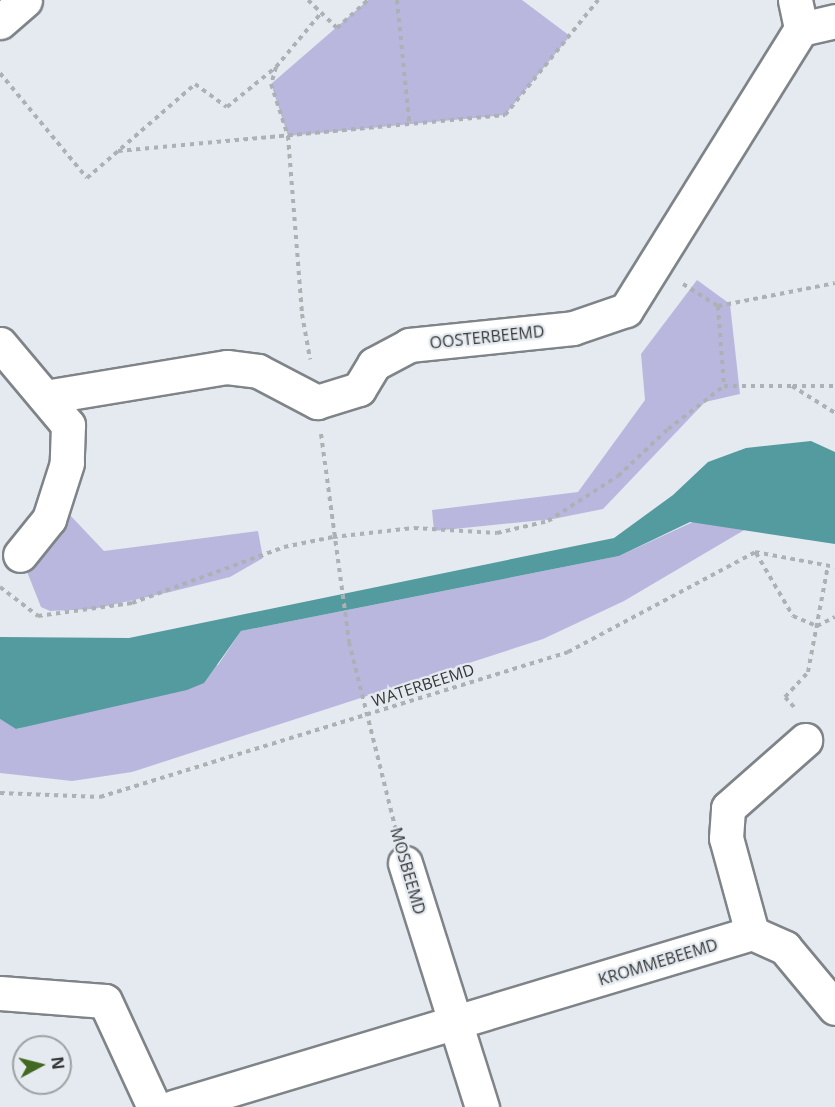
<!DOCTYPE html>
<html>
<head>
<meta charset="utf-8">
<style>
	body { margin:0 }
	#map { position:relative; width:835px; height:1107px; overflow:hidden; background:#e4eaef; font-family:"Open Sans",sans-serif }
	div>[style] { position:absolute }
	.green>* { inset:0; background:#bab7df }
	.water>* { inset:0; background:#539b9e }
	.path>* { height:4px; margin-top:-2px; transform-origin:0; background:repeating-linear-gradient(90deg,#acb1b5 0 4.5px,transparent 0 9px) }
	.roads { filter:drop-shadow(2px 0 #7f8489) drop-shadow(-2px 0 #7f8489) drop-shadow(0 2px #7f8489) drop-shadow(0 -2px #7f8489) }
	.minor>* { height:33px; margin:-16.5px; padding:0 16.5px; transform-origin:16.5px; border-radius:16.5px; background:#fff }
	span { translate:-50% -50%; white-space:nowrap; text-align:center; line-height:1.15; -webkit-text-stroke:4.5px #e4eaef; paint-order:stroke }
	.street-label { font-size:16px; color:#353739 }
	.north { position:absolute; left:12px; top:1035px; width:60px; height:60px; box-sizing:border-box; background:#e4eaef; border:2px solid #9ea2a6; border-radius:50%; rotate:83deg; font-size:16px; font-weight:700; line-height:24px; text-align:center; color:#353739 }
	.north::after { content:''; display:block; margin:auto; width:21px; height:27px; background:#436822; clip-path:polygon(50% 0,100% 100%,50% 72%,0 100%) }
</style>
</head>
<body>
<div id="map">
	<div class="green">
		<div style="clip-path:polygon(368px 0,522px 0,570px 36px,505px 115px,288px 136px,271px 84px)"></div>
		<div style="clip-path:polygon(697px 280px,730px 304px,740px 394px,705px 402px,603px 509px,553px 519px,434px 531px,432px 510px,578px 492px,645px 400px,641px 354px)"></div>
		<div style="clip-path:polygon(69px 514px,104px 551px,258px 531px,263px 558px,230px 577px,170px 592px,93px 609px,50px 611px,41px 607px,22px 559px)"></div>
		<div style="clip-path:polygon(695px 521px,746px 529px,624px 601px,543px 639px,132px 772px,72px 781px,0 773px,0 719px,17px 729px,218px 665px,241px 631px,619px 556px)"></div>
	</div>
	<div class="water">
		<div style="clip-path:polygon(811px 441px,835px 452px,835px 544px,690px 522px,619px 556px,241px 631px,204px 683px,187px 690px,16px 729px,0 719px,0 637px,129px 638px,614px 538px,673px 495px,708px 462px,746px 448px)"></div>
	</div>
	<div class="path">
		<div style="left:308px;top:0;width:40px;rotate:44deg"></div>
		<div style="left:337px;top:28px;width:42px;rotate:-42.1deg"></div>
		<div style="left:397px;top:0;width:122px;rotate:84.3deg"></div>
		<div style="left:276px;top:67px;width:18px;rotate:106deg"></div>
		<div style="left:271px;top:84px;width:55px;rotate:71.9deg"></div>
		<div style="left:288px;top:136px;width:179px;rotate:85.5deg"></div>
		<div style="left:302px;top:314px;width:46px;rotate:79.9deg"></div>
		<div style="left:0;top:73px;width:136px;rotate:50.4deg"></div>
		<div style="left:87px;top:178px;width:143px;rotate:-41deg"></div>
		<div style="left:195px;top:84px;width:39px;rotate:36deg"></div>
		<div style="left:227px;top:107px;width:63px;rotate:-39.2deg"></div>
		<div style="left:276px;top:67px;width:70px;rotate:-50.2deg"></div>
		<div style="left:118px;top:151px;width:389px;rotate:-5.3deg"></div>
		<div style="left:505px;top:115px;width:148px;rotate:-51deg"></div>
		<div style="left:683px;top:284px;width:41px;rotate:32.2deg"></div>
		<div style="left:718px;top:306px;width:80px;rotate:85.7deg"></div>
		<div style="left:718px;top:306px;width:119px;rotate:-11.1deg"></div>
		<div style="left:793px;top:386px;width:42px"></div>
		<div style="left:321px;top:434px;width:210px;rotate:82.3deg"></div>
		<div style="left:349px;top:642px;width:194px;rotate:76deg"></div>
		<div style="left:756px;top:553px;width:73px;rotate:59.6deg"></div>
		<div style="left:793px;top:616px;width:26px;rotate:23deg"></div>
		<div style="left:817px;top:626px;width:20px;rotate:-27deg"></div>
		<div style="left:0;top:587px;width:48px;rotate:37.3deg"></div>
		<div style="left:38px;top:616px;width:95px;rotate:-7.9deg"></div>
		<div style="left:132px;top:603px;width:162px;rotate:-20.2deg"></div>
		<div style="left:284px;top:547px;width:50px;rotate:-11.5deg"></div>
		<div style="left:333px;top:537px;width:81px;rotate:-6.3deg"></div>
		<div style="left:414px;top:528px;width:83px;rotate:3.4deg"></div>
		<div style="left:497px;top:533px;width:52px;rotate:-13.2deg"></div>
		<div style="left:548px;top:521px;width:83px;rotate:-32.7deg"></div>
		<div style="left:618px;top:476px;width:69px;rotate:-43.2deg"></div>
		<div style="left:668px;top:429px;width:71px;rotate:-37.5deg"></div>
		<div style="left:724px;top:386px;width:68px"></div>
		<div style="left:792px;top:386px;width:51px;rotate:32.1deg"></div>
		<div style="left:794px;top:707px;width:13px;rotate:-132deg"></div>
		<div style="left:785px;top:697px;width:34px;rotate:-47deg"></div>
		<div style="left:808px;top:672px;width:109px;rotate:-79.4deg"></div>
		<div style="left:0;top:793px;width:100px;rotate:2.3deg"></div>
		<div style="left:100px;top:797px;width:490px;rotate:-17.2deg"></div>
		<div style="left:568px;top:652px;width:212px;rotate:-28.1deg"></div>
		<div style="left:755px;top:552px;width:81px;rotate:10.6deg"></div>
	</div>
	<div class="roads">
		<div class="minor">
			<div style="left:795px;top:0;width:30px;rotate:78deg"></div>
			<div style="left:801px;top:29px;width:35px;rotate:-13deg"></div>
			<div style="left:0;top:22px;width:33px;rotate:-41deg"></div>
			<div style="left:0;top:344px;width:106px;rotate:50deg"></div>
			<div style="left:68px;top:425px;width:38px;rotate:92deg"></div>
			<div style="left:67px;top:463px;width:59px;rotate:107.8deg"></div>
			<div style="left:49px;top:519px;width:46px;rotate:128.9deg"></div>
			<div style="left:45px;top:397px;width:184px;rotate:-9.4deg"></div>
			<div style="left:227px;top:367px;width:31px;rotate:7deg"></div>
			<div style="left:258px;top:371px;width:67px;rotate:27.7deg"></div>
			<div style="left:317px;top:402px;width:44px;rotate:-17.2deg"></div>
			<div style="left:359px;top:389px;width:29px;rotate:-59deg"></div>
			<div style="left:374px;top:364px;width:40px;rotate:-28deg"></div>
			<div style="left:409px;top:345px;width:165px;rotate:-5.9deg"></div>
			<div style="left:573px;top:328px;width:56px;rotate:-18.8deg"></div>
			<div style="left:626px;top:310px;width:331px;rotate:-58.1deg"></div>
			<div style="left:405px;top:863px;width:256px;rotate:72.5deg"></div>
			<div style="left:752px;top:933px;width:98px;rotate:-105.3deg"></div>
			<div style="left:726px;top:838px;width:30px;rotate:-86deg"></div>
			<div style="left:728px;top:808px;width:103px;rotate:-41.4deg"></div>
			<div style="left:0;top:993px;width:105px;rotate:4.4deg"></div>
			<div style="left:105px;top:1001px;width:117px;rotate:65.2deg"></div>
			<div style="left:173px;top:1107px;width:605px;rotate:-16.73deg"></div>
			<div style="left:752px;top:933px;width:36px;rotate:24deg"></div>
			<div style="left:785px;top:948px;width:78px;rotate:50.2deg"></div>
		</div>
	</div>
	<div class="street-label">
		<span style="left:487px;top:337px;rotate:-6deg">OOSTERBEEMD</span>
		<span style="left:423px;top:685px;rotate:-18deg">WATERBEEMD</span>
		<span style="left:408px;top:871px;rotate:74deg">MOSBEEMD</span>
		<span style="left:658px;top:962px;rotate:-17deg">KROMMEBEEMD</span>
	</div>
	<div class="north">N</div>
</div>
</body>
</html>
